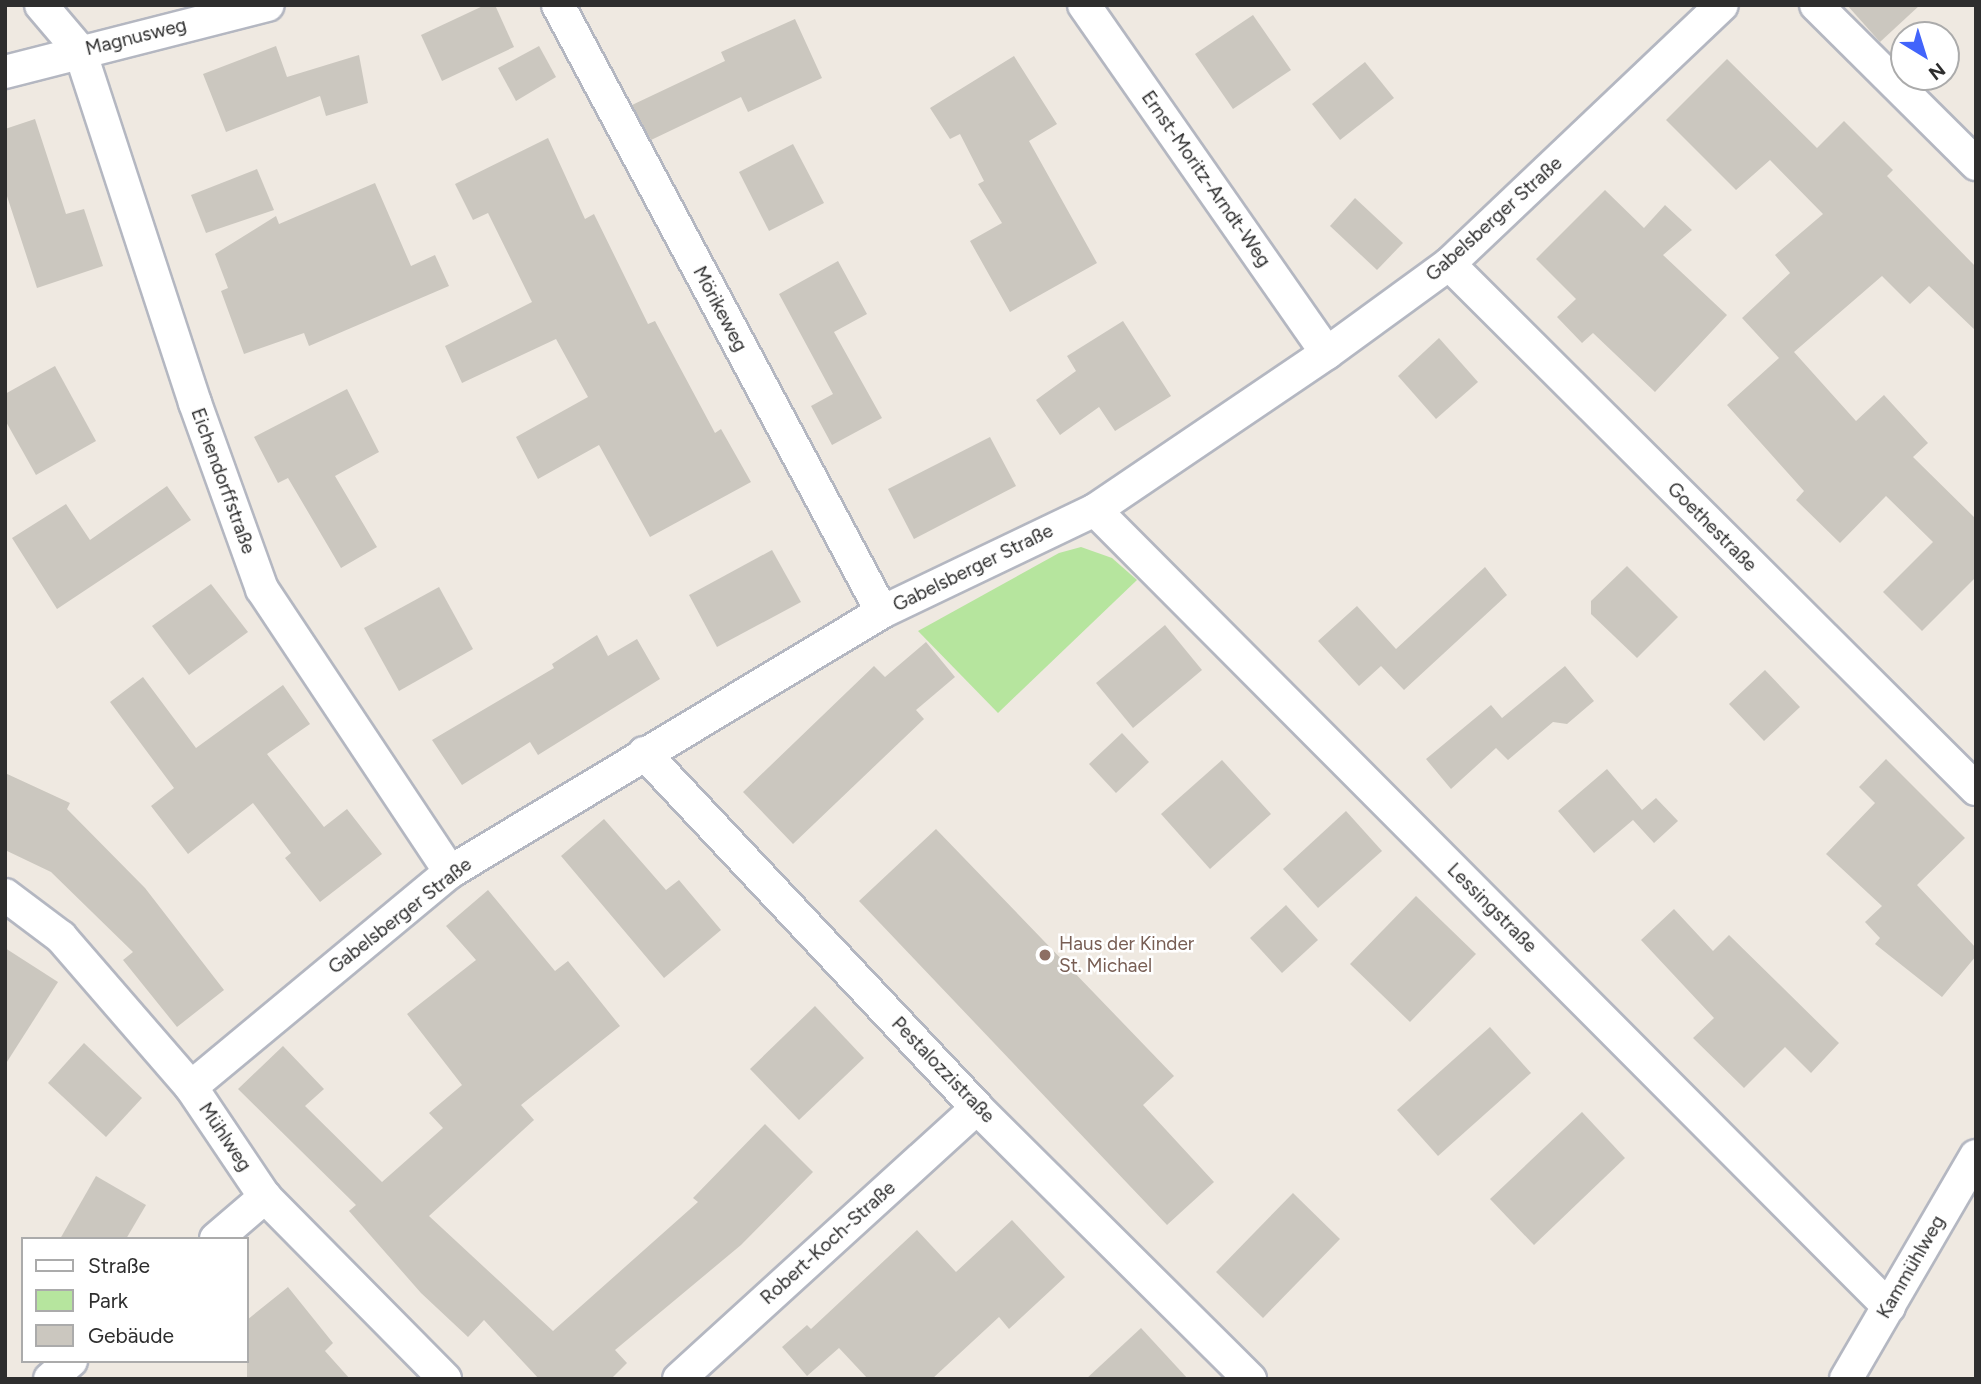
<!DOCTYPE html>
<html>
<head>
<meta charset="utf-8">
<style>
	body { margin:0 }
	#map { position:relative; width:1981px; height:1384px; overflow:hidden; background:#efe9e1; font-family:Figtree,sans-serif }
	div>[style] { position:absolute }
	.green>* { inset:0; background:#b6e59e }
	.building>* { inset:0; background:#cbc7bf }
	.roads { filter:drop-shadow(2px 0 #b4b7c1) drop-shadow(-2px 0 #b4b7c1) drop-shadow(0 2px #b4b7c1) drop-shadow(0 -2px #b4b7c1) }
	.street>* { height:32px; margin:-16px; padding:0 16px; transform-origin:16px; border-radius:16px; background:#fff }
	.dots>* { width:19px; height:19px; translate:-50% -50%; box-sizing:border-box; border:4px solid #fff; border-radius:50% }
	span { translate:-50% -50%; white-space:nowrap; text-align:center; line-height:1.15; -webkit-text-stroke:5px #fff; paint-order:stroke }
	.street-label { font-size:19px; color:#2e2e2e }
	.education-label { font-size:19px; color:#785e54 }
	.left { translate:0 -50%; text-align:left }
	.frame { position:absolute; inset:0; border:7px solid #2e2e2e; pointer-events:none }
	.legend { position:absolute; left:21px; top:1237px; width:228px; height:126px; box-sizing:border-box; background:#fff; border:2px solid #ababab; margin:0; padding:9px 12px; list-style:none; font-size:21px; color:#2e2e2e }
	.legend li { display:flex; align-items:center; gap:14px; height:35px }
	.legend b { width:35px; border:2px solid #ababab }
	.north { position:absolute; left:1890px; top:21px; width:70px; height:70px; box-sizing:border-box; background:#fff; border:2px solid #ababab; border-radius:50%; rotate:142deg; font-size:19px; font-weight:700; line-height:28px; text-align:center; color:#2e2e2e }
	.north::after { content:''; display:block; margin:auto; width:24px; height:32px; background:#4264fb; clip-path:polygon(50% 0,100% 100%,50% 72%,0 100%) }
</style>
</head>
<body>
<div id="map">
	<div class="green">
		<div style="clip-path:polygon(1081px 547px,1112px 558px,1137px 580px,998px 713px,918px 631px,1059px 553px)"></div>
	</div>
	<div class="building">
		<div style="clip-path:polygon(485px 5px,495px 5px,514px 47px,442px 81px,421px 35px)"></div>
		<div style="clip-path:polygon(1847px 5px,1920px 5px,1880px 42px)"></div>
		<div style="clip-path:polygon(1253px 15px,1291px 70px,1233px 109px,1195px 54px)"></div>
		<div style="clip-path:polygon(795px 19px,822px 78px,748px 112px,741px 97px,651px 140px,632px 105px,725px 61px,721px 52px)"></div>
		<div style="clip-path:polygon(276px 46px,287px 77px,359px 55px,368px 103px,326px 116px,320px 96px,226px 132px,203px 74px)"></div>
		<div style="clip-path:polygon(539px 46px,556px 77px,516px 101px,498px 68px)"></div>
		<div style="clip-path:polygon(1014px 56px,1057px 124px,1029px 141px,1097px 263px,1010px 312px,970px 241px,1002px 223px,978px 184px,984px 181px,960px 134px,950px 139px,930px 108px)"></div>
		<div style="clip-path:polygon(1727px 59px,1817px 148px,1844px 121px,1893px 170px,1887px 176px,1976px 267px,1976px 331px,1929px 286px,1910px 304px,1882px 276px,1794px 352px,1856px 421px,1884px 395px,1928px 443px,1913px 457px,1976px 519px,1976px 577px,1922px 631px,1883px 592px,1933px 542px,1886px 496px,1840px 543px,1796px 500px,1804px 491px,1727px 405px,1779px 358px,1742px 318px,1790px 273px,1775px 255px,1823px 214px,1770px 160px,1736px 190px,1666px 120px)"></div>
		<div style="clip-path:polygon(1365px 62px,1394px 98px,1340px 140px,1312px 104px)"></div>
		<div style="clip-path:polygon(35px 119px,66px 214px,84px 209px,103px 266px,37px 288px,5px 190px,5px 129px)"></div>
		<div style="clip-path:polygon(548px 138px,585px 219px,594px 214px,648px 324px,655px 321px,715px 433px,721px 429px,751px 482px,650px 537px,599px 445px,538px 479px,516px 437px,588px 397px,556px 339px,462px 383px,445px 346px,532px 302px,488px 213px,473px 220px,455px 184px)"></div>
		<div style="clip-path:polygon(793px 144px,824px 203px,769px 231px,739px 172px)"></div>
		<div style="clip-path:polygon(257px 169px,274px 210px,206px 233px,191px 195px)"></div>
		<div style="clip-path:polygon(375px 183px,411px 266px,435px 255px,449px 286px,309px 346px,304px 333px,244px 354px,221px 291px,228px 288px,215px 254px,276px 216px,279px 224px)"></div>
		<div style="clip-path:polygon(1605px 190px,1644px 228px,1665px 205px,1692px 230px,1663px 255px,1727px 315px,1655px 392px,1593px 333px,1582px 343px,1557px 317px,1576px 299px,1536px 259px)"></div>
		<div style="clip-path:polygon(1355px 198px,1403px 243px,1377px 270px,1330px 226px)"></div>
		<div style="clip-path:polygon(838px 261px,867px 314px,834px 332px,882px 418px,832px 445px,811px 406px,833px 394px,779px 294px)"></div>
		<div style="clip-path:polygon(1123px 321px,1171px 396px,1115px 431px,1099px 407px,1060px 435px,1036px 400px,1076px 371px,1067px 356px)"></div>
		<div style="clip-path:polygon(1439px 338px,1478px 382px,1436px 419px,1398px 376px)"></div>
		<div style="clip-path:polygon(55px 366px,96px 441px,36px 475px,5px 420px,5px 394px)"></div>
		<div style="clip-path:polygon(347px 389px,379px 452px,335px 476px,377px 547px,341px 568px,288px 478px,278px 483px,254px 437px)"></div>
		<div style="clip-path:polygon(990px 437px,1016px 486px,914px 539px,888px 489px)"></div>
		<div style="clip-path:polygon(167px 486px,191px 520px,57px 609px,12px 538px,66px 504px,90px 540px)"></div>
		<div style="clip-path:polygon(772px 550px,801px 602px,717px 647px,689px 595px)"></div>
		<div style="clip-path:polygon(1627px 566px,1678px 617px,1637px 658px,1591px 614px,1591px 601px)"></div>
		<div style="clip-path:polygon(1485px 567px,1507px 595px,1404px 690px,1381px 666px,1359px 686px,1318px 641px,1357px 606px,1396px 649px)"></div>
		<div style="clip-path:polygon(211px 584px,248px 632px,189px 675px,152px 626px)"></div>
		<div style="clip-path:polygon(439px 587px,473px 649px,399px 691px,364px 628px)"></div>
		<div style="clip-path:polygon(1165px 625px,1202px 670px,1133px 728px,1096px 683px)"></div>
		<div style="clip-path:polygon(597px 635px,608px 656px,637px 639px,660px 679px,538px 755px,530px 742px,462px 785px,432px 740px,554px 668px,552px 664px)"></div>
		<div style="clip-path:polygon(926px 642px,955px 677px,916px 710px,924px 719px,793px 844px,743px 792px,874px 666px,885px 677px)"></div>
		<div style="clip-path:polygon(1565px 666px,1594px 701px,1567px 724px,1553px 722px,1508px 760px,1496px 748px,1451px 789px,1426px 759px,1491px 705px,1502px 718px)"></div>
		<div style="clip-path:polygon(1765px 670px,1800px 707px,1764px 741px,1729px 704px)"></div>
		<div style="clip-path:polygon(143px 677px,196px 748px,283px 685px,310px 724px,267px 754px,324px 827px,347px 809px,382px 854px,320px 902px,285px 858px,291px 853px,253px 803px,188px 854px,151px 806px,174px 788px,110px 702px)"></div>
		<div style="clip-path:polygon(1122px 733px,1149px 762px,1116px 793px,1089px 764px)"></div>
		<div style="clip-path:polygon(1886px 759px,1965px 838px,1917px 885px,1976px 948px,1976px 956px,1942px 997px,1875px 944px,1880px 938px,1865px 922px,1882px 906px,1826px 854px,1875px 803px,1859px 787px)"></div>
		<div style="clip-path:polygon(1222px 760px,1271px 814px,1210px 869px,1161px 814px)"></div>
		<div style="clip-path:polygon(1607px 769px,1642px 810px,1656px 798px,1678px 821px,1654px 843px,1633px 820px,1594px 853px,1558px 811px)"></div>
		<div style="clip-path:polygon(5px 773px,70px 803px,67px 809px,145px 888px,224px 990px,177px 1027px,123px 960px,133px 952px,51px 872px,5px 850px)"></div>
		<div style="clip-path:polygon(1346px 811px,1382px 851px,1318px 908px,1283px 869px)"></div>
		<div style="clip-path:polygon(604px 819px,666px 890px,679px 880px,721px 930px,664px 978px,561px 856px)"></div>
		<div style="clip-path:polygon(936px 829px,1174px 1076px,1143px 1105px,1214px 1182px,1167px 1225px,859px 901px)"></div>
		<div style="clip-path:polygon(488px 890px,555px 971px,568px 961px,620px 1026px,521px 1105px,534px 1120px,429px 1216px,553px 1331px,698px 1202px,693px 1198px,765px 1124px,813px 1172px,741px 1245px,615px 1350px,627px 1363px,611px 1379px,539px 1379px,484px 1320px,468px 1337px,421px 1293px,349px 1211px,356px 1205px,238px 1089px,283px 1046px,324px 1089px,305px 1106px,382px 1182px,443px 1128px,429px 1113px,462px 1085px,407px 1014px,476px 960px,446px 926px)"></div>
		<div style="clip-path:polygon(1416px 896px,1476px 954px,1410px 1022px,1350px 964px)"></div>
		<div style="clip-path:polygon(1286px 905px,1318px 940px,1282px 973px,1250px 938px)"></div>
		<div style="clip-path:polygon(1674px 909px,1713px 951px,1729px 935px,1839px 1043px,1811px 1073px,1785px 1047px,1744px 1088px,1693px 1038px,1714px 1018px,1641px 940px)"></div>
		<div style="clip-path:polygon(5px 948px,58px 982px,5px 1065px)"></div>
		<div style="clip-path:polygon(815px 1006px,864px 1058px,799px 1120px,750px 1069px)"></div>
		<div style="clip-path:polygon(1490px 1027px,1531px 1073px,1438px 1156px,1397px 1110px)"></div>
		<div style="clip-path:polygon(84px 1043px,142px 1098px,106px 1137px,48px 1083px)"></div>
		<div style="clip-path:polygon(1582px 1112px,1625px 1158px,1534px 1245px,1490px 1199px)"></div>
		<div style="clip-path:polygon(96px 1176px,146px 1205px,126px 1239px,60px 1239px)"></div>
		<div style="clip-path:polygon(1293px 1193px,1340px 1239px,1263px 1318px,1216px 1272px)"></div>
		<div style="clip-path:polygon(1012px 1220px,1065px 1277px,1009px 1329px,999px 1317px,932px 1379px,868px 1379px,839px 1348px,807px 1376px,782px 1347px,807px 1325px,811px 1329px,917px 1230px,956px 1272px)"></div>
		<div style="clip-path:polygon(288px 1287px,333px 1343px,325px 1351px,350px 1379px,247px 1379px,247px 1320px)"></div>
		<div style="clip-path:polygon(1141px 1328px,1188px 1379px,1086px 1379px)"></div>
	</div>
	<div class="roads">
		<div class="street">
			<div style="left:41px;top:5px;width:60px;rotate:49.7deg"></div>
			<div style="left:80px;top:51px;width:370px;rotate:71.9deg"></div>
			<div style="left:195px;top:403px;width:198px;rotate:70.2deg"></div>
			<div style="left:262px;top:589px;width:340px;rotate:56.4deg"></div>
			<div style="left:558px;top:5px;width:688px;rotate:61.91deg"></div>
			<div style="left:1084px;top:5px;width:424px;rotate:55.1deg"></div>
			<div style="left:1816px;top:5px;width:226px;rotate:44.8deg"></div>
			<div style="left:5px;top:72px;width:271px;rotate:-14.3deg"></div>
			<div style="left:1449px;top:264px;width:744px;rotate:44.89deg"></div>
			<div style="left:1095px;top:510px;width:1125px;rotate:45.11deg"></div>
			<div style="left:644px;top:753px;width:487px;rotate:46.8deg"></div>
			<div style="left:977px;top:1108px;width:385px;rotate:44.8deg"></div>
			<div style="left:5px;top:895px;width:70px;rotate:36.9deg"></div>
			<div style="left:61px;top:937px;width:198px;rotate:49.1deg"></div>
			<div style="left:191px;top:1087px;width:133px;rotate:56.1deg"></div>
			<div style="left:265px;top:1197px;width:256px;rotate:45.3deg"></div>
			<div style="left:191px;top:1087px;width:337px;rotate:-39.7deg"></div>
			<div style="left:450px;top:872px;width:504px;rotate:-31.04deg"></div>
			<div style="left:882px;top:612px;width:236px;rotate:-25.6deg"></div>
			<div style="left:1095px;top:510px;width:280px;rotate:-34.1deg"></div>
			<div style="left:1327px;top:353px;width:151px;rotate:-36.1deg"></div>
			<div style="left:1449px;top:264px;width:376px;rotate:-43.5deg"></div>
			<div style="left:216px;top:1239px;width:65px;rotate:-40.6deg"></div>
			<div style="left:50px;top:1379px;width:28px;rotate:-41deg"></div>
			<div style="left:679px;top:1379px;width:403px;rotate:-42.3deg"></div>
			<div style="left:1846px;top:1379px;width:258px;rotate:-59.8deg"></div>
		</div>
	</div>
	<div class="dots">
		<div style="left:1045px;top:955px;background:#8d6e63"></div>
	</div>
	<div class="street-label">
		<span style="left:136px;top:37px;rotate:-14deg">Magnusweg</span>
		<span style="left:1206px;top:179px;rotate:55deg">Ernst-Moritz-Arndt-Weg</span>
		<span style="left:1494px;top:219px;rotate:-42deg">Gabelsberger Straße</span>
		<span style="left:720px;top:309px;rotate:62deg">Mörikeweg</span>
		<span style="left:223px;top:481px;rotate:70deg">Eichendorffstraße</span>
		<span style="left:1712px;top:527px;rotate:45deg">Goethestraße</span>
		<span style="left:973px;top:568px;rotate:-26deg">Gabelsberger Straße</span>
		<span style="left:1492px;top:908px;rotate:45deg">Lessingstraße</span>
		<span style="left:400px;top:916px;rotate:-38deg">Gabelsberger Straße</span>
		<span style="left:943px;top:1070px;rotate:46deg">Pestalozzistraße</span>
		<span style="left:225px;top:1137px;rotate:56deg">Mühlweg</span>
		<span style="left:828px;top:1243px;rotate:-42deg">Robert-Koch-Straße</span>
		<span style="left:1911px;top:1267px;rotate:-60deg">Kammühlweg</span>
	</div>
	<div class="education-label">
		<span class="left" style="left:1059px;top:955px">Haus der Kinder<br>St. Michael</span>
	</div>
	<div class="frame"></div>
	<ul class="legend">
	<li><b style="height:9px;background:#fff"></b>Straße</li>
	<li><b style="height:19px;background:#b6e59e"></b>Park</li>
	<li><b style="height:19px;background:#cbc7bf"></b>Gebäude</li>
	</ul>
	<div class="north">N</div>
</div>
</body>
</html>
